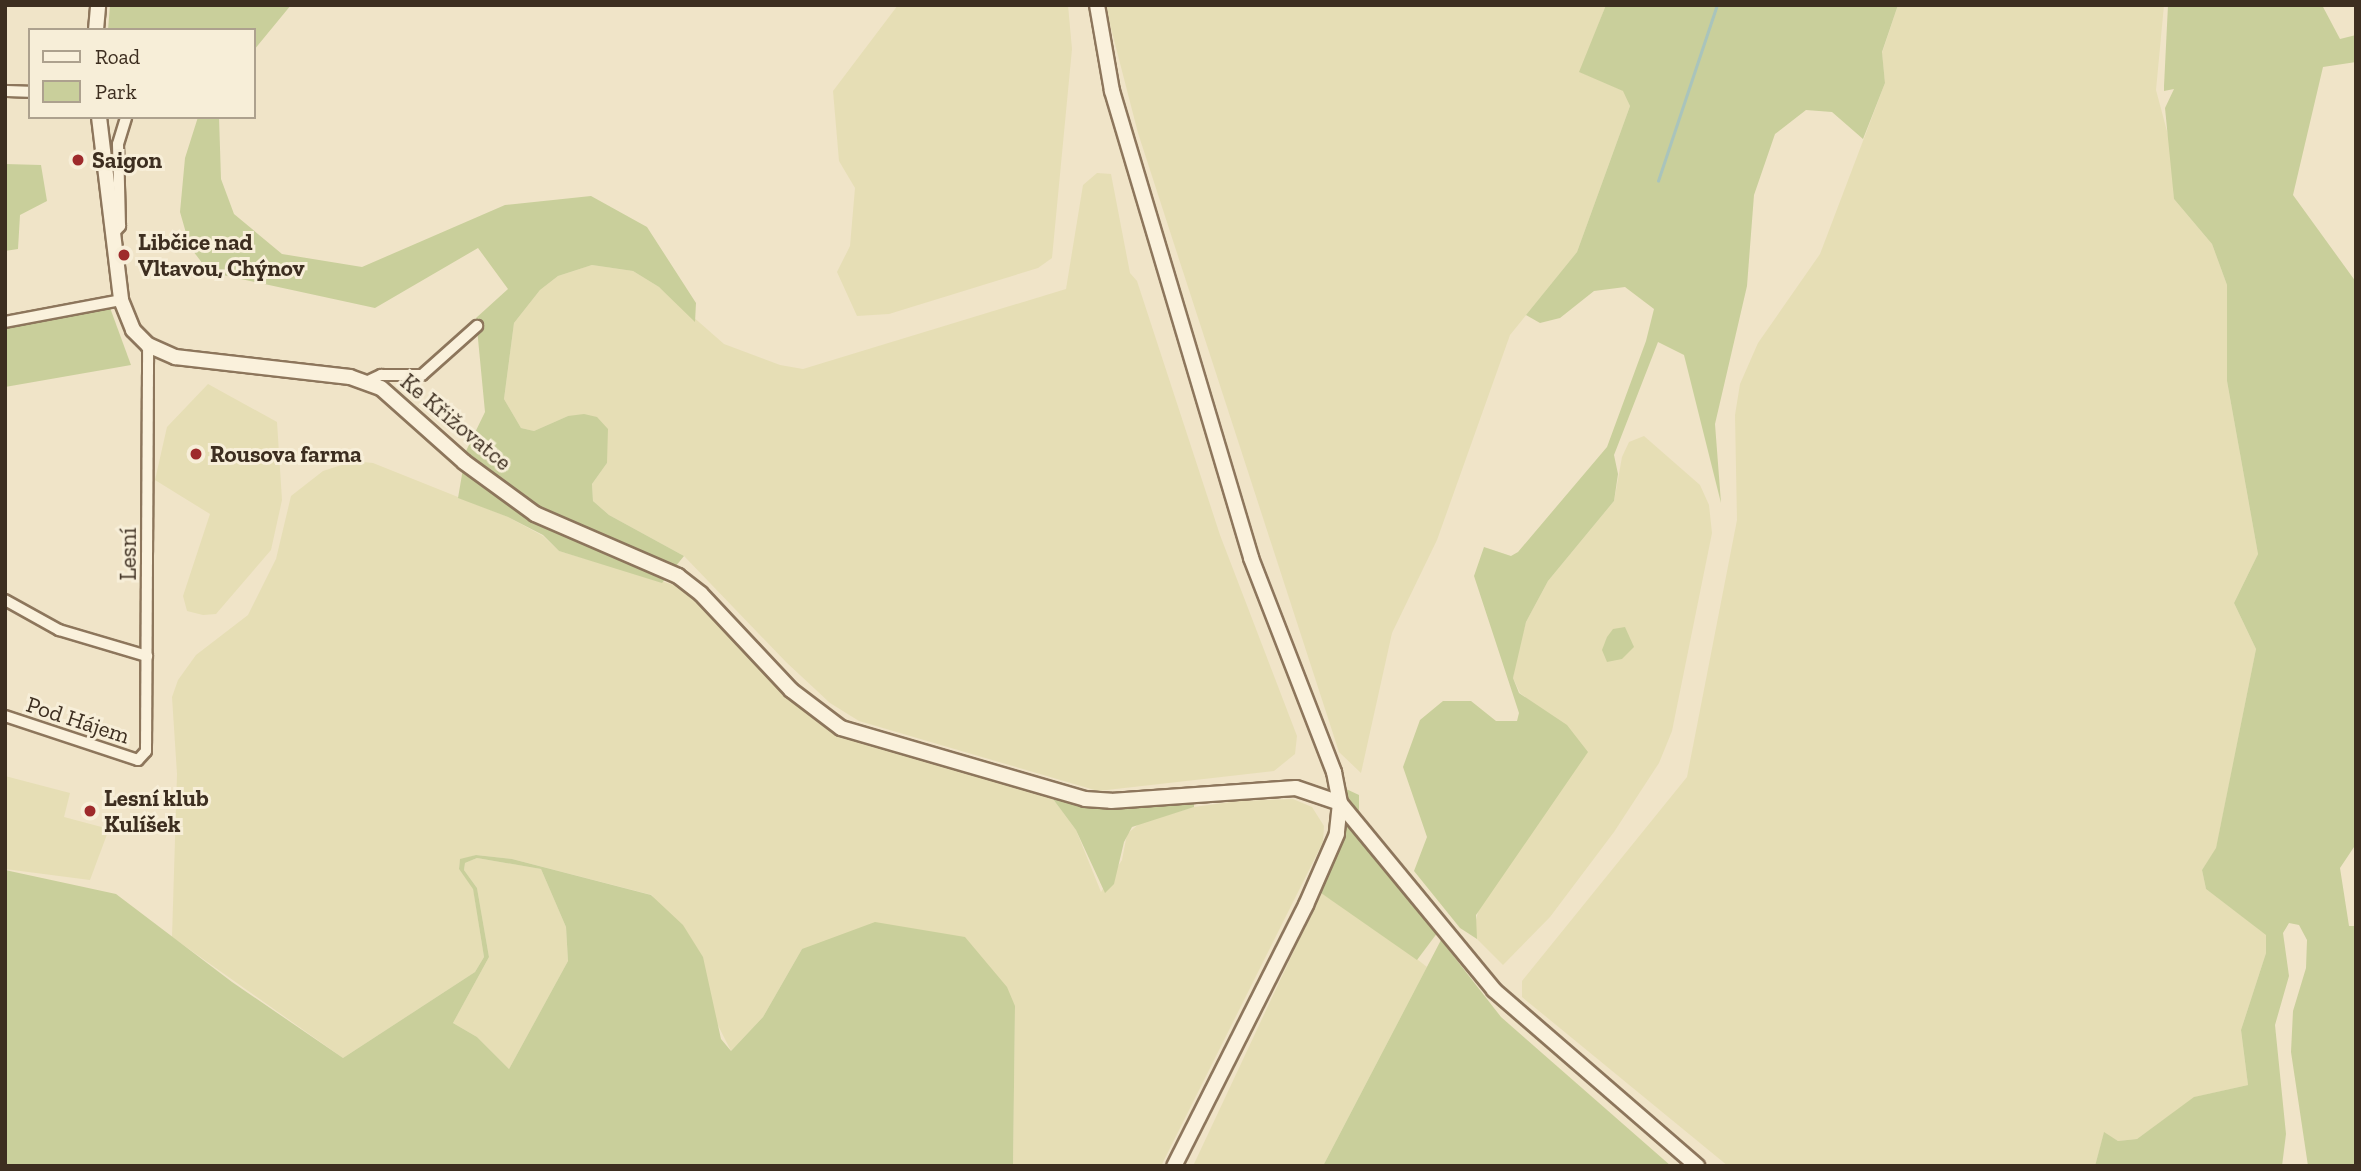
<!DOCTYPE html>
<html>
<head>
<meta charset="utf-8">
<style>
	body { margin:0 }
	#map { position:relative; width:2361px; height:1171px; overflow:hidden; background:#f0e4c8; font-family:"Zilla Slab",serif }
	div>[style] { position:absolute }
	.farmland>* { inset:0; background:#e6deb5 }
	.green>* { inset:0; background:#c9cf9b }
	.stream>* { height:2.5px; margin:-1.25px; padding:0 1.25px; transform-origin:1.25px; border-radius:1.25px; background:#a9c4bc }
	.roads { filter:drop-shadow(2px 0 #8d765c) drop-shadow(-2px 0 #8d765c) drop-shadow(0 2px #8d765c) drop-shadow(0 -2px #8d765c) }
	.street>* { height:10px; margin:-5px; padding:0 5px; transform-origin:5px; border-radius:5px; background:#faf1dc }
	.secondary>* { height:14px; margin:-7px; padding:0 7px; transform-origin:7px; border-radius:7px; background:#faf1dc }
	.dots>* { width:19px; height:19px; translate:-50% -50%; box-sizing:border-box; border:4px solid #f7eed8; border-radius:50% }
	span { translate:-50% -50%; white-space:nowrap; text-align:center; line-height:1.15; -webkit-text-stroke:6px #f7eed8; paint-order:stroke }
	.poi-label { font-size:23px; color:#3d2e20; font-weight:700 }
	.left { translate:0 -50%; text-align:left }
	.street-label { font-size:23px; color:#3d2e20 }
	.frame { position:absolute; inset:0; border:7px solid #3d2e20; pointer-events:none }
	.legend { position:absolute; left:28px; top:28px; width:228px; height:91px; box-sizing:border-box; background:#f7eed8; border:2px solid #ada18e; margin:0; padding:9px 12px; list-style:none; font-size:21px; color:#3d2e20 }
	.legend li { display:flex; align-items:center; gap:14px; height:35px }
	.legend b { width:35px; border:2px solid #ada18e }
</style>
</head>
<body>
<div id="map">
	<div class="farmland">
		<div style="clip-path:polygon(898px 5px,1068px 5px,1072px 49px,1052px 258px,1038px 268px,889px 314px,857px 316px,837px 272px,850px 246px,855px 188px,839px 161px,833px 91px)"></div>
		<div style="clip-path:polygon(1105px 5px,1606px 5px,1580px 72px,1624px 91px,1630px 106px,1577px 252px,1510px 335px,1437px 540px,1392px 633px,1361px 773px,1339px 752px,1138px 133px)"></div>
		<div style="clip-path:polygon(1898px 5px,2164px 5px,2156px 90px,2172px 150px,2174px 199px,2212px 244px,2227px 285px,2227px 381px,2258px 554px,2234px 603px,2256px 649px,2216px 849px,2202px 870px,2206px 889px,2267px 935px,2266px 953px,2241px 1030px,2248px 1085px,2195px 1097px,2137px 1139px,2118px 1141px,2104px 1133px,2095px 1166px,1728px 1166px,1522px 997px,1522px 981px,1687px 777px,1737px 520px,1735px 415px,1740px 384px,1758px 343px,1820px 254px,1885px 83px,1882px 53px)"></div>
		<div style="clip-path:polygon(1097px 173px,1111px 174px,1130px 273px,1137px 281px,1220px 535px,1297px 736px,1295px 754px,1274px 771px,1098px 791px,859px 721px,830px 703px,786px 662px,684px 556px,609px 515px,593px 501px,592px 484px,607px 463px,568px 416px,534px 431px,521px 428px,504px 399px,514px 323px,540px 290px,558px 276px,592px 265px,633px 271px,659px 287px,724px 344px,780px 365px,803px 369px,1066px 289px,1083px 185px)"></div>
		<div style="clip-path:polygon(208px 384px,277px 422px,282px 500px,271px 550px,216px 614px,203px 615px,187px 611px,183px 596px,210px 514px,155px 480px,167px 427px)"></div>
		<div style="clip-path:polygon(1644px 436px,1700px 485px,1709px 505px,1712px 533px,1672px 731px,1659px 763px,1614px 832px,1550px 917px,1503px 965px,1477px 939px,1474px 927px,1534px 704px,1520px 693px,1513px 678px,1516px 657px,1526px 622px,1548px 581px,1614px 501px,1622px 457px,1629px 442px)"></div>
		<div style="clip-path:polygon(354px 461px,373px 463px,508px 517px,543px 536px,559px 551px,681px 587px,845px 736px,1053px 799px,1076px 830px,1101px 892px,1122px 860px,1127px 834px,1140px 823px,1194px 807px,1238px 801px,1293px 799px,1312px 807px,1324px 826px,1323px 842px,1161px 1166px,1013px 1166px,1015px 1006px,802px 949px,763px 1017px,731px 1051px,652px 895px,512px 859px,476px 855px,460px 860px,459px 869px,473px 888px,484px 957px,475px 972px,343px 1058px,172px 937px,177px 774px,172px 697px,178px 680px,196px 655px,248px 615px,276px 559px,291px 496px,323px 471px)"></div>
		<div style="clip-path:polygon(5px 776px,70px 793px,64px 817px,109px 829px,90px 880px,5px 869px)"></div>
		<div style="clip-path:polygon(477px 858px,541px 869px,566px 927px,568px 961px,509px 1069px,477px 1037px,453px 1023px,489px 957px,477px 888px,464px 870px,465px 863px)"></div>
		<div style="clip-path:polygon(1321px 893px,1376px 927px,1427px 967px,1323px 1166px,1193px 1166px)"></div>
	</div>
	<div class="green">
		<div style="clip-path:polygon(110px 5px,291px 5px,254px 50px,254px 30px,108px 30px)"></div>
		<div style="clip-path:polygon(1606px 5px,1898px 5px,1882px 52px,1885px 83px,1863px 139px,1832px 112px,1806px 110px,1775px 134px,1754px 195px,1747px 286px,1715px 424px,1721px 503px,1684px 355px,1658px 342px,1614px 455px,1618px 474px,1614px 501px,1548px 581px,1526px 622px,1513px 678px,1519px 693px,1567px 725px,1588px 752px,1476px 915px,1477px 939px,1460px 928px,1414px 871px,1427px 837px,1403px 767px,1420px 720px,1443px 701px,1471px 701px,1496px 721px,1517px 721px,1519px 713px,1474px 576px,1484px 547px,1511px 556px,1518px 552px,1607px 447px,1646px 341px,1654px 309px,1625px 287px,1594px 291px,1560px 318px,1540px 323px,1526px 315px,1577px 252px,1630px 106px,1623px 91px,1579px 72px)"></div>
		<div style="clip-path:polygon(2168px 5px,2322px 5px,2340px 39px,2356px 35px,2356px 62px,2323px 67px,2293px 195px,2356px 282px,2356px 844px,2340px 868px,2349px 926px,2356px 926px,2355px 1166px,2308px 1166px,2291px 1052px,2293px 1011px,2306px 968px,2307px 940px,2299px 925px,2289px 923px,2283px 933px,2289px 976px,2275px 1025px,2286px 1134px,2282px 1166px,2095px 1166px,2104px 1132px,2118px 1141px,2137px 1139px,2194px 1097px,2248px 1085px,2241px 1030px,2266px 953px,2266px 935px,2206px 889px,2202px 870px,2216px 848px,2256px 649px,2234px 603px,2258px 554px,2227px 381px,2227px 285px,2212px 244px,2174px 199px,2165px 108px,2174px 89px,2164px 91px,2164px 86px)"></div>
		<div style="clip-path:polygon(198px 117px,219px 117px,221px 179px,234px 214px,282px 254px,362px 267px,505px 205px,591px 196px,647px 227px,696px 303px,695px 322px,659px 287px,633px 271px,592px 265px,558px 276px,540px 290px,514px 323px,504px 399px,521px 428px,534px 431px,568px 416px,584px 414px,597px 417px,608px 429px,607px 463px,592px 484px,593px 501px,609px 515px,684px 556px,662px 583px,559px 551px,543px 535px,508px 517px,458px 498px,466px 451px,485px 412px,476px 318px,508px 289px,478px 248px,375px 308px,209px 272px,190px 247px,180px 212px,185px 158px)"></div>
		<div style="clip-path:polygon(5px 164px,41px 165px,47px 201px,20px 215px,18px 249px,5px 251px)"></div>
		<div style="clip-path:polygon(109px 305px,131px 365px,5px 387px,5px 328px)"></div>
		<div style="clip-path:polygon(1625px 627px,1634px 647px,1622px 659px,1607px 662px,1602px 650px,1607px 637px,1613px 629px)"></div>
		<div style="clip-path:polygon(1344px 788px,1359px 795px,1359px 814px,1350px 802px)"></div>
		<div style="clip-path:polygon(1053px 799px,1106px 809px,1194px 800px,1194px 807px,1132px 827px,1124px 842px,1114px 884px,1105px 893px,1076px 830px)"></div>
		<div style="clip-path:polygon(1347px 826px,1438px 932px,1417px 960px,1321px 893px)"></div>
		<div style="clip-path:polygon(evenodd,476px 855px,512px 859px,651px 895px,683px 925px,703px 957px,721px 1039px,731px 1051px,763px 1017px,802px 949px,875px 922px,965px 937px,1007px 987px,1015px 1006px,1013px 1166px,5px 1166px,5px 870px,116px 894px,232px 982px,343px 1058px,475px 972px,484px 957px,473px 889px,459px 869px,460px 859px,476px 855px,477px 858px,541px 869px,566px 927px,568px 961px,509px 1069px,477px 1037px,453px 1023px,489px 957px,477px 888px,464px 870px,465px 863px,477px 858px)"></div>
		<div style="clip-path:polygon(1441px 940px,1501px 1017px,1671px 1166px,1323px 1166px)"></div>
	</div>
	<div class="stream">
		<div style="left:1658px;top:181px;width:186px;rotate:-71.5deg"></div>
	</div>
	<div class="roads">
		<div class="street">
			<div style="left:5px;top:91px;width:25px;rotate:2deg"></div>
			<div style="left:113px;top:234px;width:11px;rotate:-49deg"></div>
			<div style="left:120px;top:226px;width:82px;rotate:-91.4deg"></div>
			<div style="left:118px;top:144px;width:28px;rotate:-73deg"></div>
			<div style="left:5px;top:322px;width:118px;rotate:-10.7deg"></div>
			<div style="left:366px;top:382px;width:17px;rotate:-25deg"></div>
			<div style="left:381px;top:375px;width:41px"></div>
			<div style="left:422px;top:375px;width:74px;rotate:-41.7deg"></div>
			<div style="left:5px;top:600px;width:62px;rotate:29.1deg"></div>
			<div style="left:59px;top:630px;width:92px;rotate:16.5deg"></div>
			<div style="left:5px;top:716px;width:140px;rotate:18.3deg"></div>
			<div style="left:138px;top:760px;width:12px;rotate:-48deg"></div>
			<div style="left:146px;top:751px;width:406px;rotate:-89.7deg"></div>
		</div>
		<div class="secondary">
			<div style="left:1097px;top:5px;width:87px;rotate:80.1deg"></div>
			<div style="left:1112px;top:91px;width:487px;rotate:73.4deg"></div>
			<div style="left:1251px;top:558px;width:230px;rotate:68.8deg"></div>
			<div style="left:1334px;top:772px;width:32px;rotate:79deg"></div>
			<div style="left:1340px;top:803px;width:31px;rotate:96deg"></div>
			<div style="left:1337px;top:834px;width:77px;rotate:113.6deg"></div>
			<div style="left:1306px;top:905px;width:292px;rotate:116.8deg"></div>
			<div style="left:96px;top:30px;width:25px;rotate:-85deg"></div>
			<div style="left:99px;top:117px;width:184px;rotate:83.1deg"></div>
			<div style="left:121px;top:300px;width:32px;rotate:68deg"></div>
			<div style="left:133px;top:330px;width:21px;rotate:45deg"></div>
			<div style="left:148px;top:345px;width:30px;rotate:24deg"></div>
			<div style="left:175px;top:357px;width:176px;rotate:6.5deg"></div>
			<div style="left:350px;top:377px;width:33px;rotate:20deg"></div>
			<div style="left:381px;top:388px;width:111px;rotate:41.7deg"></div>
			<div style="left:464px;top:462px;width:88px;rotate:36.2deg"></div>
			<div style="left:535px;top:514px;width:156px;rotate:23.4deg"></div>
			<div style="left:678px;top:576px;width:29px;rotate:38deg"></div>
			<div style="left:701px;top:594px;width:132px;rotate:46.8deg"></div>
			<div style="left:791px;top:690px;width:63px;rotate:37.2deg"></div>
			<div style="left:841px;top:728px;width:254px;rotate:16.2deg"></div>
			<div style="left:1085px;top:799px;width:26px;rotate:4deg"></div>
			<div style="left:1111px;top:801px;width:185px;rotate:-4deg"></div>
			<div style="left:1296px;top:788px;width:46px;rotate:18.8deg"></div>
			<div style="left:1340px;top:803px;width:242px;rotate:50.5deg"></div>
			<div style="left:1494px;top:990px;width:269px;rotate:40.9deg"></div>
		</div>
	</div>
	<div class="dots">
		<div style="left:78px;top:160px;background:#9e2a2b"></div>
		<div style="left:124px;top:255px;background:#9e2a2b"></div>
		<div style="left:196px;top:454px;background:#9e2a2b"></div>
		<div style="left:90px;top:811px;background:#9e2a2b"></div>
	</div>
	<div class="poi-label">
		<span class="left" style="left:92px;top:160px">Saigon</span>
		<span class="left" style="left:138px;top:255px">Libčice nad<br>Vltavou, Chýnov</span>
		<span class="left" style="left:210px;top:454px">Rousova farma</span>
		<span class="left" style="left:104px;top:811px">Lesní klub<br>Kulíšek</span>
	</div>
	<div class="street-label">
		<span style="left:456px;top:422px;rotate:40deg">Ke Křižovatce</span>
		<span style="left:128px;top:554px;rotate:-90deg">Lesní</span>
		<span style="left:78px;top:720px;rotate:18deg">Pod Hájem</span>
	</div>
	<div class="frame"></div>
	<ul class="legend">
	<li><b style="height:9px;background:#faf1dc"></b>Road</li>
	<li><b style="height:19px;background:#c9cf9b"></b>Park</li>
	</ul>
</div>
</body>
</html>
